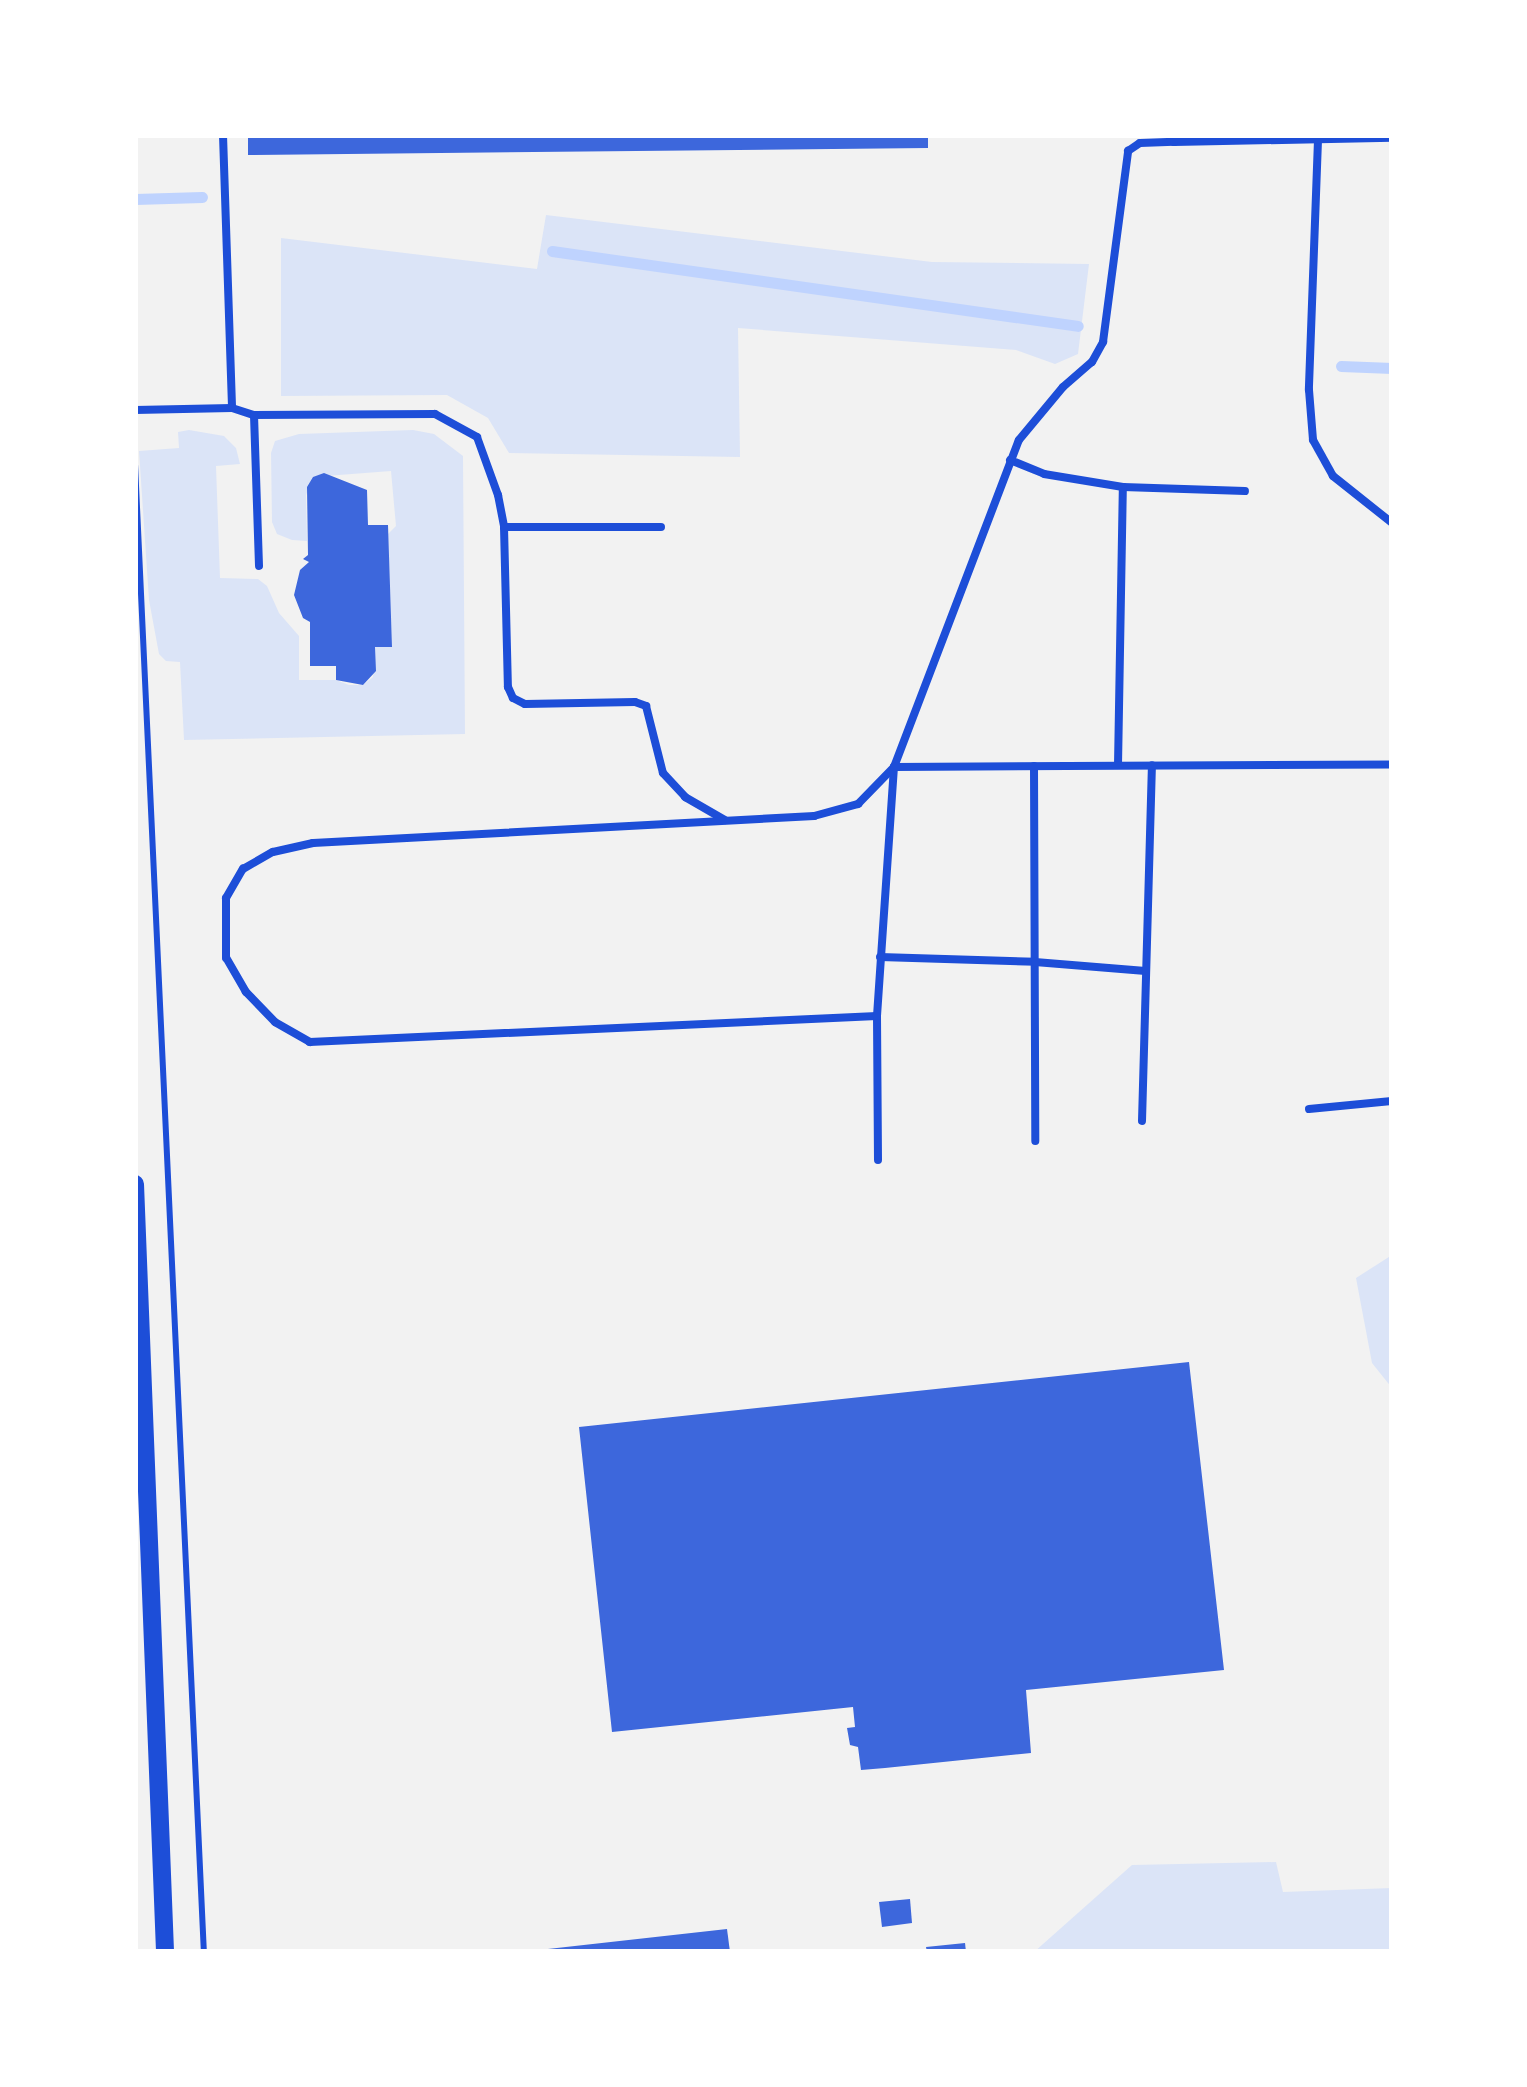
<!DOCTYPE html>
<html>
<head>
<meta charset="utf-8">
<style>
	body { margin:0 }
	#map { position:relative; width:1527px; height:2087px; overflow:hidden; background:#f2f2f2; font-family:"DM Sans",sans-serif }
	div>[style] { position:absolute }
	.green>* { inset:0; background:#dbe4f7 }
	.stream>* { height:11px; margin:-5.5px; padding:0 5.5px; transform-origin:5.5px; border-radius:5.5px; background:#bfd3fe }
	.building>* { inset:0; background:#3d67dc }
	.path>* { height:6px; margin:-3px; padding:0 3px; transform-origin:3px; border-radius:3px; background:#1d4ed8 }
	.service>* { height:8px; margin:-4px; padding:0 4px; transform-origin:4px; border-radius:4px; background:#1d4ed8 }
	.tertiary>* { height:18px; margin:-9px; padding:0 9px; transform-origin:9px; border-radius:9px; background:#1d4ed8 }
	span { translate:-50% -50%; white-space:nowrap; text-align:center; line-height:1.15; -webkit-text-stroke:8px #fff; paint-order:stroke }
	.frame { position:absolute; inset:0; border:138px solid #fff; pointer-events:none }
</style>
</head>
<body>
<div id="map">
	<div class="green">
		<div style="clip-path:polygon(546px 215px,932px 262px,1089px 264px,1078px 354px,1055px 364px,1016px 350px,738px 328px,740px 457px,509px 453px,488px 418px,447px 395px,281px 396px,281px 238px,537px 269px)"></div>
		<div style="clip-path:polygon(189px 430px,224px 436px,236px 448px,240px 464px,216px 466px,220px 578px,258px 579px,267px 586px,279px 613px,299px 636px,299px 680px,336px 680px,349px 685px,363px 685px,373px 677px,375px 647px,392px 646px,388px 534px,396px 526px,391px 471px,313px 477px,306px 495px,307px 541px,292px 540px,277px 534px,272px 522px,271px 453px,275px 441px,299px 434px,413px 430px,434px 434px,463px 456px,465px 734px,184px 740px,180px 662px,166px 661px,159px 654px,149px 600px,139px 451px,179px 448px,178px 432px)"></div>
		<div style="clip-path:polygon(1392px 1255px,1392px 1388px,1372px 1363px,1356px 1278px)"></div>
		<div style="clip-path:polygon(1276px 1862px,1283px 1892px,1392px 1888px,1392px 1952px,1034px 1952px,1132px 1865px)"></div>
	</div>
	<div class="stream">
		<div style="left:135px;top:199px;width:67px;rotate:-1.7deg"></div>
		<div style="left:552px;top:251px;width:531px;rotate:8.11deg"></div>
		<div style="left:1341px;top:366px;width:51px;rotate:2.2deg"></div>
	</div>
	<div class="building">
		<div style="clip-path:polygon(248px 135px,928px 135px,928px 148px,248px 155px)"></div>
		<div style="clip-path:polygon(324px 473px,367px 490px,368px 525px,388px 525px,392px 647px,375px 647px,376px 671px,363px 685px,336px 680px,336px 666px,310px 666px,310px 622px,303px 618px,294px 595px,300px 570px,309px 562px,303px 559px,308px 555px,307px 487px,313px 477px)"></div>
		<div style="clip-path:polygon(1189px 1362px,1224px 1670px,1026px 1690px,1031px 1753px,885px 1768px,861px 1770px,858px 1747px,850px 1745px,847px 1728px,855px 1727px,853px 1707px,612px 1732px,579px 1427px)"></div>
		<div style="clip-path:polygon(910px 1899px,912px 1923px,882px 1927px,879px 1902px)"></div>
		<div style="clip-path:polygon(727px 1929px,730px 1952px,539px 1952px,539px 1950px)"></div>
		<div style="clip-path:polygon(965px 1943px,966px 1952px,927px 1952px,926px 1947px)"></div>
	</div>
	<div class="path">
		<div style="left:135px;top:464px;width:1490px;rotate:87.35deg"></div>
	</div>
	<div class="service">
		<div style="left:223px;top:135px;width:273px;rotate:88.1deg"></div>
		<div style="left:232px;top:408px;width:23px;rotate:18deg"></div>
		<div style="left:254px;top:415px;width:181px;rotate:-0.3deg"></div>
		<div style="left:435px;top:414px;width:48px;rotate:28.7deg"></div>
		<div style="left:477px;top:437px;width:62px;rotate:70.1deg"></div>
		<div style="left:498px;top:495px;width:33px;rotate:79deg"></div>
		<div style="left:504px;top:527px;width:160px;rotate:88.6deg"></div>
		<div style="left:508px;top:687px;width:12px;rotate:66deg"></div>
		<div style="left:513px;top:698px;width:13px;rotate:27deg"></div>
		<div style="left:525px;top:704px;width:110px;rotate:-1deg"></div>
		<div style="left:635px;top:702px;width:12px;rotate:20deg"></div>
		<div style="left:646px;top:706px;width:69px;rotate:75.8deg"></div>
		<div style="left:663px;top:773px;width:33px;rotate:47deg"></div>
		<div style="left:685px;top:797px;width:46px;rotate:29.9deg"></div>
		<div style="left:1318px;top:140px;width:250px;rotate:92.1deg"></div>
		<div style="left:1309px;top:390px;width:50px;rotate:85.4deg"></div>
		<div style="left:1313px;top:440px;width:41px;rotate:60.9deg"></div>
		<div style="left:1333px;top:476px;width:75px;rotate:38.5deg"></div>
		<div style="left:1174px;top:142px;width:218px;rotate:-1.1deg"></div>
		<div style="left:135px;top:410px;width:97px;rotate:-1.2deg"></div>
		<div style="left:254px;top:415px;width:151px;rotate:88.1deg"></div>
		<div style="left:1010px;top:460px;width:37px;rotate:22deg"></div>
		<div style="left:1044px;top:474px;width:80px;rotate:9.3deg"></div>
		<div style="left:1123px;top:487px;width:122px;rotate:1.9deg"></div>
		<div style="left:504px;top:527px;width:157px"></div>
		<div style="left:1118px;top:765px;width:278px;rotate:-89deg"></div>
		<div style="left:1034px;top:766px;width:375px;rotate:89.8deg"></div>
		<div style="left:880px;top:957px;width:155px;rotate:1.8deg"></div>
		<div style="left:1035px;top:962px;width:111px;rotate:4.6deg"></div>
		<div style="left:877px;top:1016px;width:568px;rotate:177.37deg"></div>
		<div style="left:310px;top:1042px;width:40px;rotate:-150.3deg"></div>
		<div style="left:275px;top:1022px;width:42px;rotate:-134deg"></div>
		<div style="left:246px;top:992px;width:39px;rotate:-120deg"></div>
		<div style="left:226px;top:958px;width:60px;rotate:-90deg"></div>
		<div style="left:226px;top:898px;width:34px;rotate:-60deg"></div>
		<div style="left:243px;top:869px;width:34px;rotate:-30deg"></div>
		<div style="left:273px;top:852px;width:41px;rotate:-12.7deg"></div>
		<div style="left:313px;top:843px;width:502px;rotate:-3.08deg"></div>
		<div style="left:814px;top:816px;width:46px;rotate:-15.3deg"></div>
		<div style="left:858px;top:804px;width:52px;rotate:-45.8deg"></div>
		<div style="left:894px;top:767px;width:350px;rotate:-69.1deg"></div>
		<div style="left:1019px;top:440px;width:69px;rotate:-50.3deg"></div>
		<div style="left:1063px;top:387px;width:38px;rotate:-41deg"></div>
		<div style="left:1092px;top:362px;width:23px;rotate:-61deg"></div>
		<div style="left:1103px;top:342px;width:193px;rotate:-82.5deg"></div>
		<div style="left:1128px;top:151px;width:14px;rotate:-34deg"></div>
		<div style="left:1140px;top:143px;width:34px;rotate:-2deg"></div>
		<div style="left:1174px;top:142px;width:7px;rotate:-90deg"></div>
		<div style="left:1309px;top:1109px;width:83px;rotate:-5.5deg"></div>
		<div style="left:1142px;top:1121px;width:356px;rotate:-88.4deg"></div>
		<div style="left:878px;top:1160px;width:144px;rotate:-90.4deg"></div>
		<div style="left:877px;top:1016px;width:250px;rotate:-86.1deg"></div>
		<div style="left:894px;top:767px;width:498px;rotate:-0.3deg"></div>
	</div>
	<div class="tertiary">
		<div style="left:135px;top:1184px;width:769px;rotate:87.76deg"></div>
	</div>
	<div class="frame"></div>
</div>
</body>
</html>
